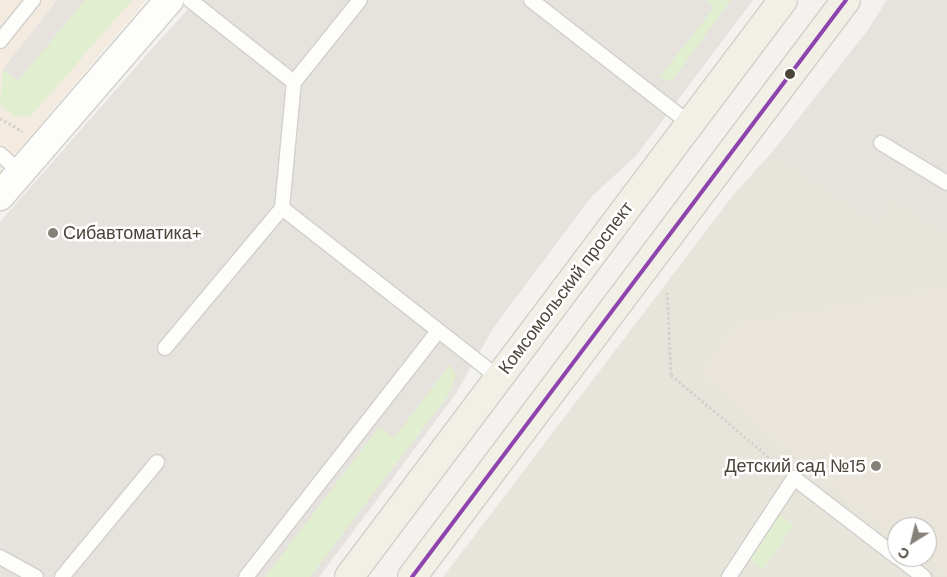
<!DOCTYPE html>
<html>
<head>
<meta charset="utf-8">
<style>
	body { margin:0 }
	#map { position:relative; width:947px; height:577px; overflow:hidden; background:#f4f2ee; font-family:"DM Sans",sans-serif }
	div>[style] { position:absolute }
	.residential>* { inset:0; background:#e7e4dc }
	.commercial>* { inset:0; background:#f3ebdf }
	.industrial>* { inset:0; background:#e6e2de }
	.education>* { inset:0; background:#eae5da }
	.green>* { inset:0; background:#e1eecf }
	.parking>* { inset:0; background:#e6e3df }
	.path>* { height:3px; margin-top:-1.5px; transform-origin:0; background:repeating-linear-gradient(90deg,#d3d2cc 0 2.5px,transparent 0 5px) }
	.roads { filter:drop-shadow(1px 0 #d2d0cb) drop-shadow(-1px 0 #d2d0cb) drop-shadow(0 1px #d2d0cb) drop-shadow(0 -1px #d2d0cb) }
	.service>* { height:14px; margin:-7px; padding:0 7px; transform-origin:7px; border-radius:7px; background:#fdfdfc }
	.minor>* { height:28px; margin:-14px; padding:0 14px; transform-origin:14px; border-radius:14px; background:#fdfdfc }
	.primary>* { height:28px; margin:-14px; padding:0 14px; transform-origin:14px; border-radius:14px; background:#f2efe6 }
	.bus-1>* { height:4px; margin:-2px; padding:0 2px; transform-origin:2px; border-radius:2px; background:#8e44ad }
	.dots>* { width:14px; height:14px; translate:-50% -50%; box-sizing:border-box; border:2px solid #fff; border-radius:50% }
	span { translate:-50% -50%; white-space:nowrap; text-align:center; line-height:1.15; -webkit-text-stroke:5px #fff; paint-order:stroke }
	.poi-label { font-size:18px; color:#4b4439 }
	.left { translate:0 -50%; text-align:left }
	.right { translate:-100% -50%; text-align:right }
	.street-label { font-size:18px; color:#4b4439 }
	.north { position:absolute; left:887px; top:517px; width:50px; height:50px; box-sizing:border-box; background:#fff; border:1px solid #b7b4b0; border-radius:50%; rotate:216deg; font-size:14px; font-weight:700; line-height:20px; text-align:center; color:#4b4439 }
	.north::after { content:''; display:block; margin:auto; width:18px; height:22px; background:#868178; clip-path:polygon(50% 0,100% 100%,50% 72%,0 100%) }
</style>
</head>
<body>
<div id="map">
	<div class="residential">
		<div style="clip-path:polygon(evenodd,773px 151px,877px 221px,892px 198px,947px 233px,947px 577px,443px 577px,734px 194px,773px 151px,897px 527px,927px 527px,927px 557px,897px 557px,897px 527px)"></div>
	</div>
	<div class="commercial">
		<div style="clip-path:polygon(0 0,146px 0,0 172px)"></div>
	</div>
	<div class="industrial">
		<div style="clip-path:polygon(196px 0,753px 0,635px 157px,592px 196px,494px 327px,455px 395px,319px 577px,0 577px,0 222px)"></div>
		<div style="clip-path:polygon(887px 0,947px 0,947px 233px,892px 198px,877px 221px,773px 151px,867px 31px)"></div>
	</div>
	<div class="education">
		<div style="clip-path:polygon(947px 286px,947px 577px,919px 557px,927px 557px,927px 527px,897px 527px,897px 541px,742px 413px,700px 373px,736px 323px)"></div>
	</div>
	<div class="green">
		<div style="clip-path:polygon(85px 0,132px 0,31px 116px,13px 116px,0 104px,3px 69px,18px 80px)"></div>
		<div style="clip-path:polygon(705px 0,731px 0,672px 81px,659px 77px,714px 8px)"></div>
		<div style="clip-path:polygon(450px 364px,456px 376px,449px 394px,310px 577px,265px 577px,379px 427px,394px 437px)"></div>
		<div style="clip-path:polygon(777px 513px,794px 525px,763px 570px,747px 559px)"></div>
	</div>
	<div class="parking">
		<div style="clip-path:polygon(57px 0,85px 0,18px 81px,3px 69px)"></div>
		<div style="clip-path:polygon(163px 36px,181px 50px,0 260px,0 222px)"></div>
		<div style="clip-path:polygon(566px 99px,589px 117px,603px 100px,633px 124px,591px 178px,581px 171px,536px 228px,492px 194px)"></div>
		<div style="clip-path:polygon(435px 353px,450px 364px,394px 438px,379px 427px)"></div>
	</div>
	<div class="path">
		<div style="left:0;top:118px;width:26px;rotate:31deg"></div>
		<div style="left:667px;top:292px;width:83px;rotate:87.2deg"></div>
		<div style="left:671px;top:375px;width:142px;rotate:39.9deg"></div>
	</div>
	<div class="roads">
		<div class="service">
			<div style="left:190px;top:0;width:132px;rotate:38.3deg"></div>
			<div style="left:531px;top:0;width:202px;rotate:37.9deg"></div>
			<div style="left:0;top:41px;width:53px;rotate:-51.2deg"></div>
			<div style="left:881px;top:143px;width:77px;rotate:31.2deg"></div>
			<div style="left:0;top:154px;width:27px;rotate:42deg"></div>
			<div style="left:282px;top:208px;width:276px;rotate:38.1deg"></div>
			<div style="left:165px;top:348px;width:182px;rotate:-50.1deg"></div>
			<div style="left:282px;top:208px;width:127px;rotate:-84.6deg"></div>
			<div style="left:294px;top:82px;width:105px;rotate:-51.2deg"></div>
			<div style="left:0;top:557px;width:41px;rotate:29.1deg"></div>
			<div style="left:898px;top:557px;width:33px;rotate:38deg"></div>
			<div style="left:62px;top:577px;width:149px;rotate:-50.4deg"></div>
			<div style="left:246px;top:577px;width:312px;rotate:-52deg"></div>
			<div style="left:729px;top:577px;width:118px;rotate:-56.7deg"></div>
			<div style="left:794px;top:478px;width:130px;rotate:37.5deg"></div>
		</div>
		<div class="minor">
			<div style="left:0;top:196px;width:259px;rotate:-49.2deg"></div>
		</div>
		<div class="primary">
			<div style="left:349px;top:577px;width:722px;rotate:-53.05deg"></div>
			<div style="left:412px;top:577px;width:722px;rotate:-53.05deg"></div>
		</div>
	</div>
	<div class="bus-1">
		<div style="left:412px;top:577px;width:722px;rotate:-53.05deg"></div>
	</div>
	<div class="dots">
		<div style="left:790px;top:74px;background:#4b4439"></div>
		<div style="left:53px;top:233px;background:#868178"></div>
		<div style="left:876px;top:466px;background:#868178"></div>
	</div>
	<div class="poi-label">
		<span class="left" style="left:63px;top:233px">Сибавтоматика+</span>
		<span class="right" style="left:866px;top:466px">Детский сад №15</span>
	</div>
	<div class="street-label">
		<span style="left:566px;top:288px;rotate:-53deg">Комсомольский проспект</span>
	</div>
	<div class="north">С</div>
</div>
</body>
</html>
